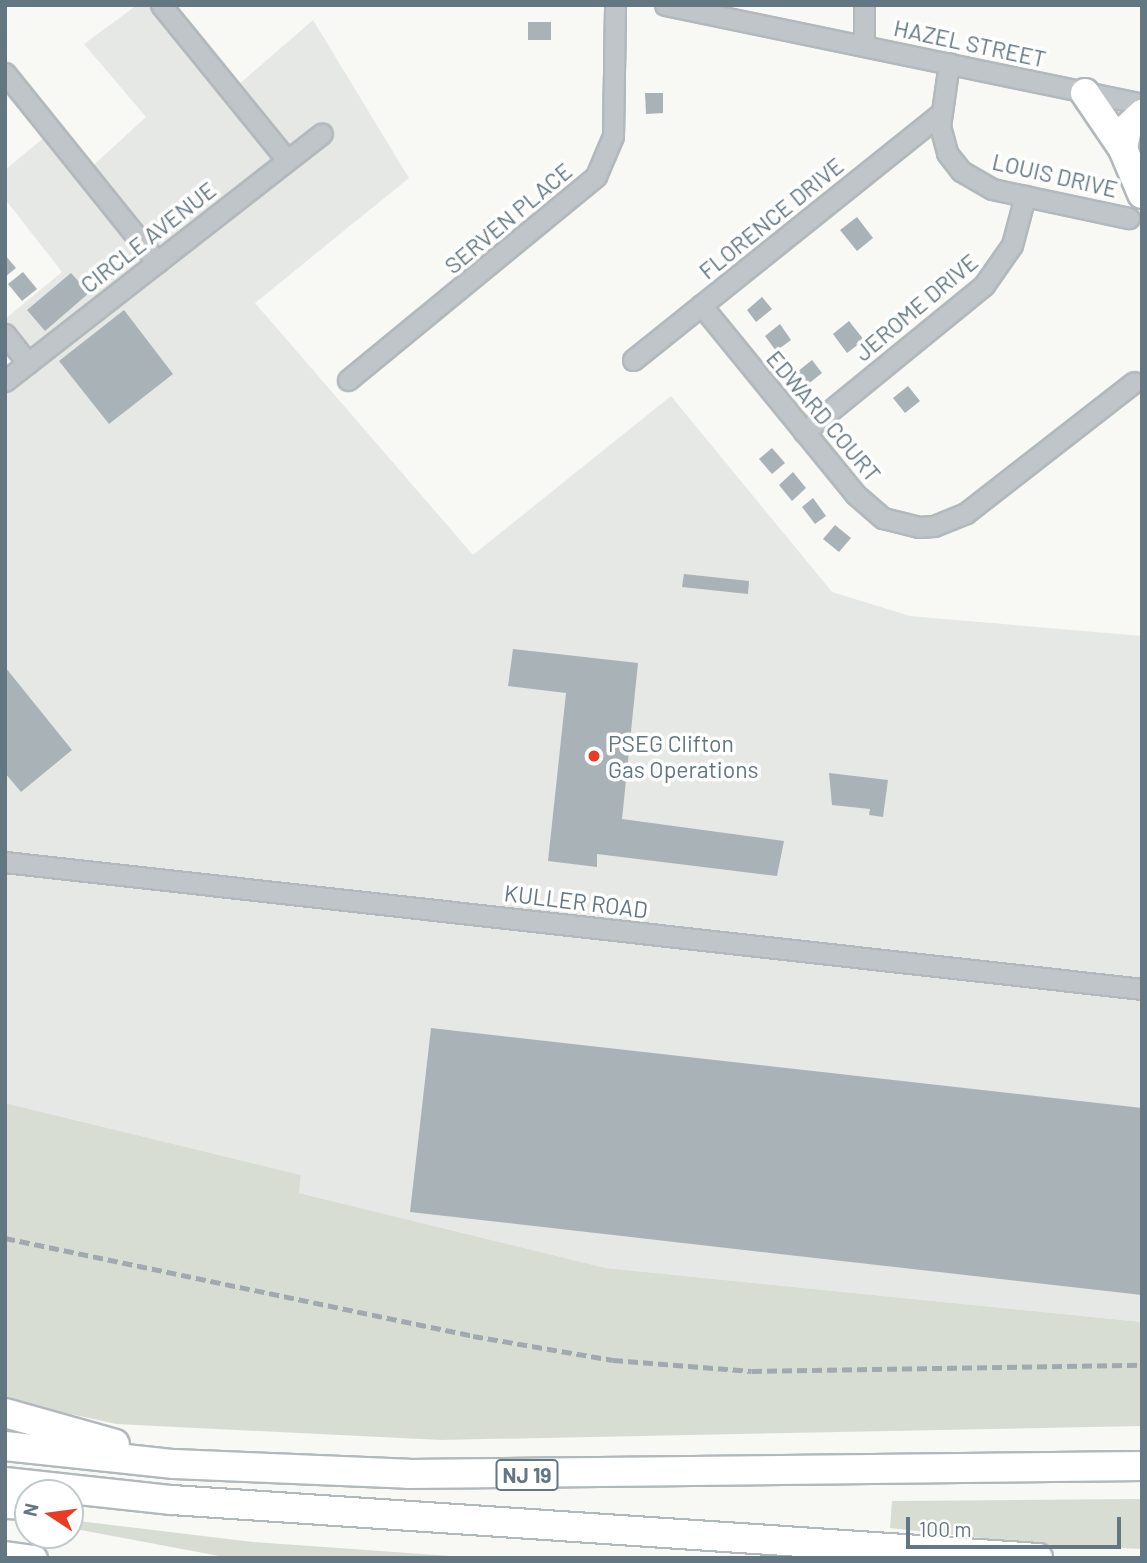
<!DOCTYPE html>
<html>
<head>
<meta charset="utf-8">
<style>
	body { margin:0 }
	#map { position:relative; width:1147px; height:1563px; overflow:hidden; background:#f8f8f5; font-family:Barlow,sans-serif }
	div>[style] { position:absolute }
	.built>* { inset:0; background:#e6e8e6 }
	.green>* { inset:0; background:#d8ddd4 }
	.building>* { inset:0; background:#a8b2b7 }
	.roads { filter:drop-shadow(2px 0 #b2b9bc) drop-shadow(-2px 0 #b2b9bc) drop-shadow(0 2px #b2b9bc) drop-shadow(0 -2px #b2b9bc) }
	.minor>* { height:19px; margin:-9.5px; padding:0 9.5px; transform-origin:9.5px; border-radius:9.5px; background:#bfc5c8 }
	.major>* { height:24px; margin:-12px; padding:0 12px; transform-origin:12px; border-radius:12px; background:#fff }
	.highway>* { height:28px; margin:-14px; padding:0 14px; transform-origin:14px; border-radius:14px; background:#fff }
	.rail>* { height:4.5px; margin-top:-2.25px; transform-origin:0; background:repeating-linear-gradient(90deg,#a0a9ae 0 10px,transparent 0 15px) }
	.dots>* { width:19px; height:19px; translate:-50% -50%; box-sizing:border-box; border:4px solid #fff; border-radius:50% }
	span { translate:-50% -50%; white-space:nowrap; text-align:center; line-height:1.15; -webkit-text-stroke:7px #fff; paint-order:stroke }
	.shield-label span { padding:2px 5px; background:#fff; border:2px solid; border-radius:5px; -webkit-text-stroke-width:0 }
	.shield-label { font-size:21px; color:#627781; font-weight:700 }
	.street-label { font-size:23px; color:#627781 }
	.poi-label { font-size:23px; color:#627781 }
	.left { translate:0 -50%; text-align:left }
	.frame { position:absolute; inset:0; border:7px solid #627781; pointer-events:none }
	.north { position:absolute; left:14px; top:1479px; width:70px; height:70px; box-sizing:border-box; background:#fff; border:2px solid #c0c9cd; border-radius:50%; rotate:283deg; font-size:19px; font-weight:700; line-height:28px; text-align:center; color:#627781 }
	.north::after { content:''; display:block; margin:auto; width:24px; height:32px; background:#e83c25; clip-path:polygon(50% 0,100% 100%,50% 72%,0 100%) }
	.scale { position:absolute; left:906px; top:1517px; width:215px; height:32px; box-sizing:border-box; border:4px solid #627781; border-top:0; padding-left:9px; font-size:21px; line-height:24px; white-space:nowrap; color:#627781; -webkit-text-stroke:5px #fff; paint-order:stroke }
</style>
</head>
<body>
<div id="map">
	<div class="built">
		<div style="clip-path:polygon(137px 5px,160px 5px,230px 92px,313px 20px,409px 178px,255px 303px,473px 555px,671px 396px,832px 592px,910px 616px,1142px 636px,1142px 1322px,606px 1268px,299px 1193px,301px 1175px,5px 1103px,5px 381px,28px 363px,5px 333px,5px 319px,62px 272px,5px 199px,5px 170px,52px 131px,86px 172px,146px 117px,84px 44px)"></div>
	</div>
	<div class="green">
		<div style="clip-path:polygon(5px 1103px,301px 1175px,299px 1193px,606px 1268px,1142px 1322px,1142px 1426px,441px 1440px,116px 1424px,16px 1402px,5px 1410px)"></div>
		<div style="clip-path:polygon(1142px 1499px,1142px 1549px,1033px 1544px,890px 1528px,892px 1501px)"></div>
		<div style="clip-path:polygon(70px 1520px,253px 1542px,479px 1558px,230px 1558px,70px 1528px)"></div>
	</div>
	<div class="building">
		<div style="clip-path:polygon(528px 22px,551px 22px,551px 40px,528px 40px)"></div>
		<div style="clip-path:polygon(645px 93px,663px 93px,663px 113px,646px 114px)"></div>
		<div style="clip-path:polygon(857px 217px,873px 238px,857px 251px,840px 230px)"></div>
		<div style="clip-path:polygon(5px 255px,16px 268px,5px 277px)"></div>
		<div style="clip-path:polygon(23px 272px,37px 289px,22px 301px,8px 284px)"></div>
		<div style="clip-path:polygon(71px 273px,89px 293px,45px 331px,27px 310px)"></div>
		<div style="clip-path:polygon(762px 297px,772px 309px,756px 322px,747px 310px)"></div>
		<div style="clip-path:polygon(124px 310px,173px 374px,109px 424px,59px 361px)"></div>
		<div style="clip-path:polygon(849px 321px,864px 340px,847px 353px,833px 334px)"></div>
		<div style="clip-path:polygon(780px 324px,791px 340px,776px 351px,765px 336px)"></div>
		<div style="clip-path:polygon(812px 360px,822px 373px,807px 385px,797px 372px)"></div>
		<div style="clip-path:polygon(908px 386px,920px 401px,905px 413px,893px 398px)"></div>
		<div style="clip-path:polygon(772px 448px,785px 463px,772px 474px,759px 459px)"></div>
		<div style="clip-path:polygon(793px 472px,806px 488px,792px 501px,779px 485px)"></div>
		<div style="clip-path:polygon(813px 498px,826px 516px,815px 524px,802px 507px)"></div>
		<div style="clip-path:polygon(835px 525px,851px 538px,839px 552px,823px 539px)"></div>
		<div style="clip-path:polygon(684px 574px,749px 581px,748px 594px,682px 587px)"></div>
		<div style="clip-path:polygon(513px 649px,638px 663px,622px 819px,784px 841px,777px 876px,597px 854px,597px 867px,548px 861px,566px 693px,508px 686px)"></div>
		<div style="clip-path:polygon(5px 667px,72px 750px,21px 792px,5px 773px)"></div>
		<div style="clip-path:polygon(829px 773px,888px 780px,883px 817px,869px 815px,870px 809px,832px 805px)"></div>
		<div style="clip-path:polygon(431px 1028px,1142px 1108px,1142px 1295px,410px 1212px)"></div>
	</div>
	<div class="roads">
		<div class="minor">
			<div style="left:161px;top:5px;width:200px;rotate:50.9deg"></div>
			<div style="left:665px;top:5px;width:487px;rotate:11.7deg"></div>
			<div style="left:864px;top:5px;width:41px;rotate:90deg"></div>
			<div style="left:949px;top:63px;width:64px;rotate:98.1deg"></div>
			<div style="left:940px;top:126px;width:28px;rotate:75deg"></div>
			<div style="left:947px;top:153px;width:23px;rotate:52deg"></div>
			<div style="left:961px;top:171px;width:36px;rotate:30deg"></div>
			<div style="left:992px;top:189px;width:140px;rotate:12deg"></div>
			<div style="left:5px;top:73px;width:243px;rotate:51.2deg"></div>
			<div style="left:701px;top:305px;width:244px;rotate:50.8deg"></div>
			<div style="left:855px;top:494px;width:37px;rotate:41deg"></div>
			<div style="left:883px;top:518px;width:37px;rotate:14deg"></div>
			<div style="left:919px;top:527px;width:15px;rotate:-4deg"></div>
			<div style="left:934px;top:526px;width:35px;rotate:-22deg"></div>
			<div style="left:966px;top:513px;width:213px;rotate:-37.9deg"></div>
			<div style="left:5px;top:334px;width:37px;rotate:52deg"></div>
			<div style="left:633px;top:360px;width:392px;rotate:-38.7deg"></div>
			<div style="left:348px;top:380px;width:321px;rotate:-39.4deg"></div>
			<div style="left:596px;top:176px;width:43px;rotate:-67deg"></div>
			<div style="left:613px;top:136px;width:131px;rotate:-89.1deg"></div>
			<div style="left:5px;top:381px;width:402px;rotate:-38deg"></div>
			<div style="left:804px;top:432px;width:232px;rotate:-39.2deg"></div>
			<div style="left:984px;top:285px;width:49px;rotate:-55deg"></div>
			<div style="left:1012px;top:245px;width:51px;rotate:-75.1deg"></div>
			<div style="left:5px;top:862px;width:1144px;rotate:6.37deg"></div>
		</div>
		<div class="major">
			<div style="left:5px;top:1554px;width:30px;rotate:8deg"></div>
		</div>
		<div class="highway">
			<div style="left:1085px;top:93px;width:68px;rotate:55.8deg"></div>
			<div style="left:1123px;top:149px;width:49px;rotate:67.1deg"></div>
			<div style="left:1123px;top:149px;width:21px;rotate:-79deg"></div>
			<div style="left:1127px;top:128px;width:21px;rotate:-43deg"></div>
			<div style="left:5px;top:1413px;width:114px;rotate:15.7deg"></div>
			<div style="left:5px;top:1446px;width:170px;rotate:6.1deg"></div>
			<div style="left:174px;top:1464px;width:234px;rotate:2.4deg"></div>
			<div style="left:408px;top:1474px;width:734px;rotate:-0.62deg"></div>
			<div style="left:5px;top:1482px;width:168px;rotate:6.2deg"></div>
			<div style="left:172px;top:1500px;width:868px;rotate:3.83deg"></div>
			<div style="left:5px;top:1504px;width:23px;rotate:2deg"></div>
		</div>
	</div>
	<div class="rail">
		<div style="left:5px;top:1238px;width:478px;rotate:11.8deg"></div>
		<div style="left:473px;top:1336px;width:142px;rotate:9.7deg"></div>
		<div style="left:613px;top:1360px;width:139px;rotate:4.5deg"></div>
		<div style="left:752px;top:1371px;width:390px;rotate:-0.9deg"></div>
	</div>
	<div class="dots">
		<div style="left:594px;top:756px;background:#e83c25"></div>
	</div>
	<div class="shield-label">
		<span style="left:527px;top:1475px">NJ 19</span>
	</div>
	<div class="street-label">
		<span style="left:970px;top:43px;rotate:12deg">HAZEL STREET</span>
		<span style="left:1055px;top:175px;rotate:13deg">LOUIS DRIVE</span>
		<span style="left:508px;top:218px;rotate:-40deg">SERVEN PLACE</span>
		<span style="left:771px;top:218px;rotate:-39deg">FLORENCE DRIVE</span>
		<span style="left:148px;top:237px;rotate:-38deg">CIRCLE AVENUE</span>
		<span style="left:916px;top:307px;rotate:-40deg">JEROME DRIVE</span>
		<span style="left:824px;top:416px;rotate:50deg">EDWARD COURT</span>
		<span style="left:576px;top:901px;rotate:7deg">KULLER ROAD</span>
	</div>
	<div class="poi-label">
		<span class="left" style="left:608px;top:756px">PSEG Clifton<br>Gas Operations</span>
	</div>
	<div class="frame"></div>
	<div class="north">N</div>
	<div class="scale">100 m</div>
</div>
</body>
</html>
